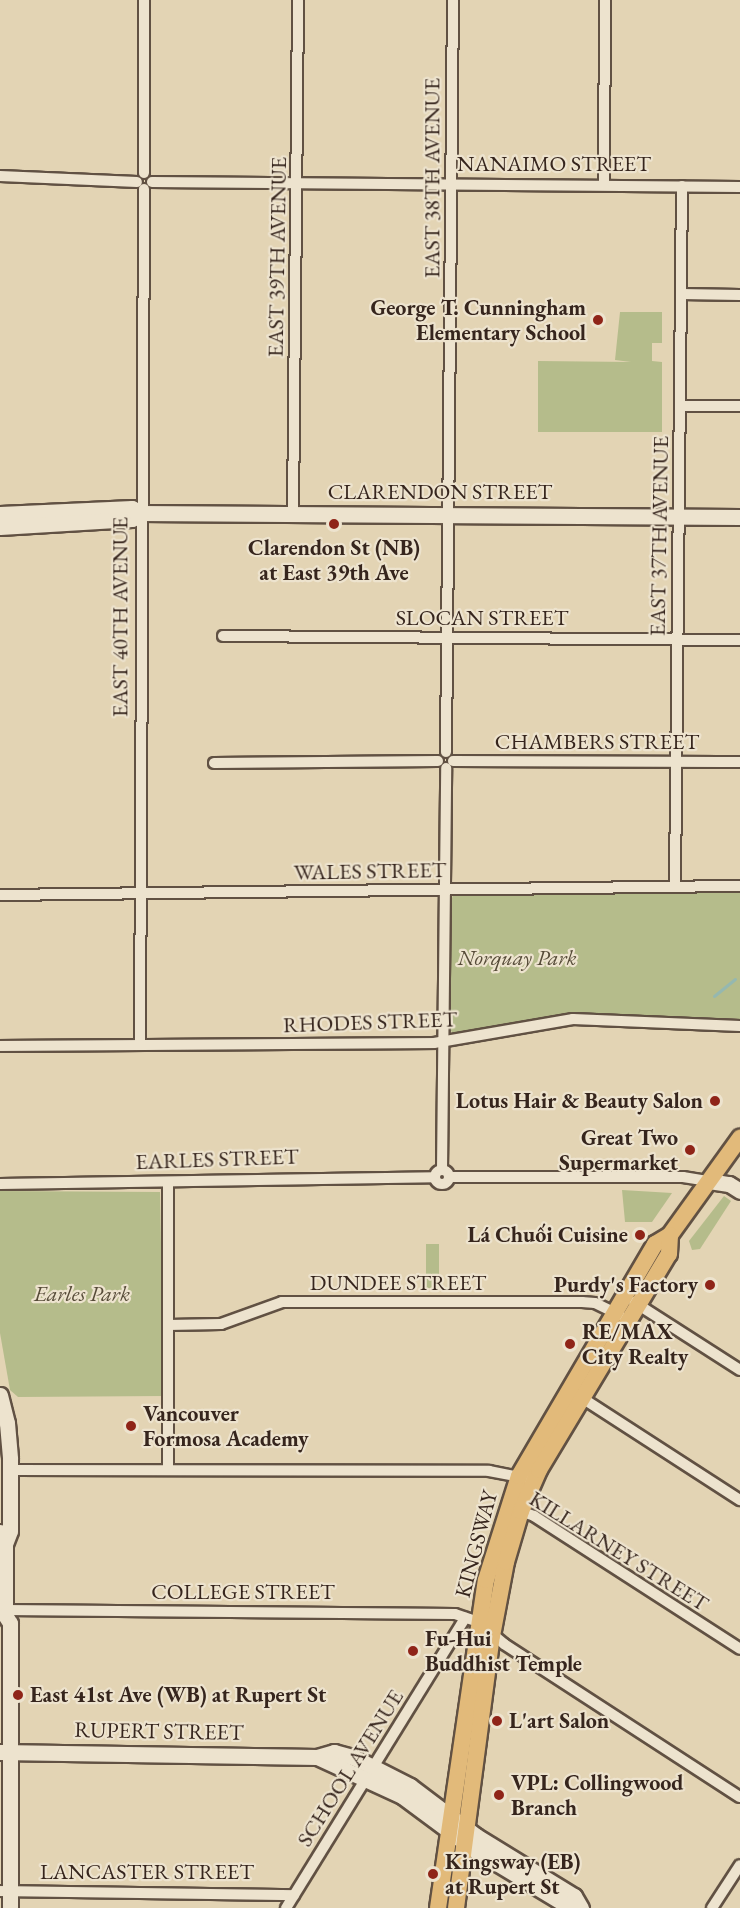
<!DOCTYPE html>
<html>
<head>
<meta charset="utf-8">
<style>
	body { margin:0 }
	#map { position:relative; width:740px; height:1908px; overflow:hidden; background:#e3d4b4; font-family:"EB Garamond",serif }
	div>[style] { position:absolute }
	.green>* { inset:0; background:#b5bc8b }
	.stream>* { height:3px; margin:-1.5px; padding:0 1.5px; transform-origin:1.5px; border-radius:1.5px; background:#95b8b0 }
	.roads { filter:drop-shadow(2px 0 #615143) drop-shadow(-2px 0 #615143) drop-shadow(0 2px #615143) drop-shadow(0 -2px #615143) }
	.street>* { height:10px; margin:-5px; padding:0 5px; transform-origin:5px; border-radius:5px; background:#ede3ce }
	.street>.ring { margin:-5px; padding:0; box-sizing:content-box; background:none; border:10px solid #ede3ce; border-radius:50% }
	.secondary>* { height:15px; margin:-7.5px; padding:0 7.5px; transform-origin:7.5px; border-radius:7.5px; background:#ede3ce }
	.primary>* { height:16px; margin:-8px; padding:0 8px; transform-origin:8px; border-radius:8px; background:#e2ba7a }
	.dots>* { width:16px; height:16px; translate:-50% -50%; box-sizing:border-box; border:3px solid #ede3ce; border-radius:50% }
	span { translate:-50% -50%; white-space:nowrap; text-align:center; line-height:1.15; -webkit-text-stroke:4.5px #ede3ce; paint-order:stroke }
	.street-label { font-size:22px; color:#36251d }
	.poi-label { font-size:22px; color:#36251d; font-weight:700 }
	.right { translate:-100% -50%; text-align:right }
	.left { translate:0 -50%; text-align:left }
	.park-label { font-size:22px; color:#564b38; font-style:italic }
</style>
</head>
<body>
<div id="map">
	<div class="green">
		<div style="clip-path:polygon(620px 312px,662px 312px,662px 343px,652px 343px,652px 361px,662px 362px,662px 432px,538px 432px,538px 361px,631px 362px,615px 360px)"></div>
		<div style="clip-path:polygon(740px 892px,740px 1019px,585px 1013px,454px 1034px,450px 1030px,448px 911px,453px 895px)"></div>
		<div style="clip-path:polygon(622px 1190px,672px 1193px,652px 1222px,625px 1222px)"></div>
		<div style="clip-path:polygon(0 1191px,160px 1192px,164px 1396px,18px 1397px,10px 1390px,0 1333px)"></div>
		<div style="clip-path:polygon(724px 1196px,731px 1201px,700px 1249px,692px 1250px,689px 1241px)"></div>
		<div style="clip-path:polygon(426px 1244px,439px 1244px,439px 1288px,426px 1288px)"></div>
	</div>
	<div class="stream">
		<div style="left:714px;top:996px;width:27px;rotate:-39deg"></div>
	</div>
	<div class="roads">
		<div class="street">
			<div style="left:144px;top:173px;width:173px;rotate:-90deg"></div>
			<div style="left:0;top:176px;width:137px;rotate:2.5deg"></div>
			<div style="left:152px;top:182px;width:588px;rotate:0.49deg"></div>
			<div style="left:604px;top:184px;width:184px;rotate:-89.7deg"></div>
			<div style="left:681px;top:294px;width:59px;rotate:1deg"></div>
			<div style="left:680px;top:406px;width:60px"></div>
			<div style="left:293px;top:514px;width:514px;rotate:-89.44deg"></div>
			<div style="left:223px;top:636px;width:517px;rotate:0.44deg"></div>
			<div style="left:446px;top:752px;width:752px;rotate:-89.47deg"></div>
			<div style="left:453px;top:761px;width:287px;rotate:0.2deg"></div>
			<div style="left:214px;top:763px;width:224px;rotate:-0.5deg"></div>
			<div style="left:675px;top:886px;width:700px;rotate:-89.43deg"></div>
			<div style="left:0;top:895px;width:740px;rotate:-0.7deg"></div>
			<div style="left:140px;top:1045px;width:856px;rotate:-89.73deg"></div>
			<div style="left:0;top:1046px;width:434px;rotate:-0.4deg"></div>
			<div style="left:434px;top:1043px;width:141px;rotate:-9.8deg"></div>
			<div style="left:573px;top:1019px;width:167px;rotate:2.4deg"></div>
			<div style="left:442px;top:1170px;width:402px;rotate:-89.4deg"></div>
			<div class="ring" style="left:435px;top:1170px;width:4px;height:4px"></div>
			<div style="left:449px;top:1177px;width:234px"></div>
			<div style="left:683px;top:1177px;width:26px;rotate:9deg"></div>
			<div style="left:168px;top:1183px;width:287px;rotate:90deg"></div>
			<div style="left:0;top:1184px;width:435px;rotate:-0.9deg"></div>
			<div style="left:634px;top:1302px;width:126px;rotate:32.7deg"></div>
			<div style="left:168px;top:1325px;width:53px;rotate:-1.1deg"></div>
			<div style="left:221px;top:1324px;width:65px;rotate:-19.8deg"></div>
			<div style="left:282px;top:1302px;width:300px"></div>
			<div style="left:582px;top:1302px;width:13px;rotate:4deg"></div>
			<div style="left:595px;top:1303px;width:28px;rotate:26deg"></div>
			<div style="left:579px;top:1396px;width:192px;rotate:32.9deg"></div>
			<div style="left:10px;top:1470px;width:479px;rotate:0.1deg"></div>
			<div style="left:489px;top:1471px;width:37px;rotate:11deg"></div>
			<div style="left:517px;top:1510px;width:18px;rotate:19deg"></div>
			<div style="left:534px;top:1516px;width:245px;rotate:32.8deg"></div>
			<div style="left:5px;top:1610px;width:450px;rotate:0.5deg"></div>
			<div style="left:455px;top:1614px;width:24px;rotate:19deg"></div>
			<div style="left:478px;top:1622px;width:34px;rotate:40deg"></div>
			<div style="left:504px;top:1644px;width:281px;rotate:33deg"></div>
			<div style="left:0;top:1891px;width:294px;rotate:0.8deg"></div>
			<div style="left:286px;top:1908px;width:341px;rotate:-58.3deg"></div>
			<div style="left:712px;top:1908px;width:51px;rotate:-56.9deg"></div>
		</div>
		<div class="secondary">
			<div style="left:0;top:514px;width:132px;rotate:-2.6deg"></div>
			<div style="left:132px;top:508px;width:10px;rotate:29deg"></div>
			<div style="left:141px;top:513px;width:599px;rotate:0.38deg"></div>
			<div style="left:0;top:527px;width:132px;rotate:-3.5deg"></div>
			<div style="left:132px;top:519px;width:11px;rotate:-34deg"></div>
			<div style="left:709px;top:1181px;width:20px;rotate:9deg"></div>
			<div style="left:729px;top:1184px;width:13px;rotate:32deg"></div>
			<div style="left:0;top:1395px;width:29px;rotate:76deg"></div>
			<div style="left:7px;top:1423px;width:36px;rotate:85deg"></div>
			<div style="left:10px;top:1459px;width:72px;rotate:90deg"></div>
			<div style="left:10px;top:1531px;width:14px;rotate:111deg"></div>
			<div style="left:0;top:1532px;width:13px;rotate:67deg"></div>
			<div style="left:5px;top:1544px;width:71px;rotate:90deg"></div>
			<div style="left:5px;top:1615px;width:9px;rotate:58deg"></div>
			<div style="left:10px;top:1623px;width:285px;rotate:90deg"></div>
			<div style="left:0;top:1752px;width:317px;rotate:0.9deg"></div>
			<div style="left:317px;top:1757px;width:18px;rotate:-16deg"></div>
			<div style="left:334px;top:1752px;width:20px;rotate:15deg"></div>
			<div style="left:353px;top:1757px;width:64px;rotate:27deg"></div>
			<div style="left:410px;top:1786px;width:83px;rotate:37.1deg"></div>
			<div style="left:476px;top:1836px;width:115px;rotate:31.5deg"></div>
			<div style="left:574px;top:1896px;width:14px;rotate:60deg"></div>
			<div style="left:317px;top:1757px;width:94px;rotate:24.6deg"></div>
			<div style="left:402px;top:1796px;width:91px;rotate:36.5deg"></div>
			<div style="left:475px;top:1850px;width:112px;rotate:31.1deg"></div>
		</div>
		<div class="primary">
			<div style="left:438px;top:1908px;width:331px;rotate:-81.7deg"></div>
			<div style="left:486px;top:1580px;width:109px;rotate:-72.4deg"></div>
			<div style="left:519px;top:1476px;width:269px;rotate:-59.6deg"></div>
			<div style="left:655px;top:1244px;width:17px;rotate:-31deg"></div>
			<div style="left:670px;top:1235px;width:120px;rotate:-54.2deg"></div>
			<div style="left:456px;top:1908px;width:274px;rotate:-82.5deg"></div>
			<div style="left:492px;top:1636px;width:75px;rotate:-79.3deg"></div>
			<div style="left:506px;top:1562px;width:53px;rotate:-73.6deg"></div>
			<div style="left:521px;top:1511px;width:45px;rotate:-66.3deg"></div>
			<div style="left:539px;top:1470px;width:252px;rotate:-59deg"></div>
			<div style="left:669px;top:1254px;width:19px;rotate:-87deg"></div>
		</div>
	</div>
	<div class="dots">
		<div style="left:598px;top:320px;background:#8f2418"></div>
		<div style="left:334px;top:524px;background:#8f2418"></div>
		<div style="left:715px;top:1101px;background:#8f2418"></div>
		<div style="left:690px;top:1150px;background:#8f2418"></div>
		<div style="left:640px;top:1235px;background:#8f2418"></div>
		<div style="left:710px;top:1285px;background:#8f2418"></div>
		<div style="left:570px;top:1344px;background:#8f2418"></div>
		<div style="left:131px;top:1426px;background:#8f2418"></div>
		<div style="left:413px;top:1651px;background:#8f2418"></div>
		<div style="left:18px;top:1695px;background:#8f2418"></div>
		<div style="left:497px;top:1721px;background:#8f2418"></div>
		<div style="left:499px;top:1795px;background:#8f2418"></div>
		<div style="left:433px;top:1874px;background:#8f2418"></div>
	</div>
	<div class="street-label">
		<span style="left:554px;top:164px">NANAIMO STREET</span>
		<span style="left:432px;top:178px;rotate:-90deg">EAST 38TH AVENUE</span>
		<span style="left:277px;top:257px;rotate:-89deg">EAST 39TH AVENUE</span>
		<span style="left:440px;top:492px">CLARENDON STREET</span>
		<span style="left:659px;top:536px;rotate:-89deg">EAST 37TH AVENUE</span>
		<span style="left:120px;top:617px;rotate:-90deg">EAST 40TH AVENUE</span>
		<span style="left:482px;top:618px">SLOCAN STREET</span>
		<span style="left:597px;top:742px">CHAMBERS STREET</span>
		<span style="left:370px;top:871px;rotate:-1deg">WALES STREET</span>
		<span style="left:370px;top:1022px;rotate:-2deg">RHODES STREET</span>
		<span style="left:217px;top:1159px;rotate:-2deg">EARLES STREET</span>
		<span style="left:398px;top:1283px">DUNDEE STREET</span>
		<span style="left:476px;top:1544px;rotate:-75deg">KINGSWAY</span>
		<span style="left:619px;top:1551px;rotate:32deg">KILLARNEY STREET</span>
		<span style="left:243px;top:1592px">COLLEGE STREET</span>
		<span style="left:159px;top:1731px;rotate:1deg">RUPERT STREET</span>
		<span style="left:350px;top:1768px;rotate:-58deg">SCHOOL AVENUE</span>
		<span style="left:147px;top:1872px">LANCASTER STREET</span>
	</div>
	<div class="poi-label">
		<span class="right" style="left:586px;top:320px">George T. Cunningham<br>Elementary School</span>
		<span style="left:334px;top:560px">Clarendon St (NB)<br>at East 39th Ave</span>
		<span class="right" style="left:703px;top:1101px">Lotus Hair &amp; Beauty Salon</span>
		<span class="right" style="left:678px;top:1150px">Great Two<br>Supermarket</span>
		<span class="right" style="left:628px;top:1235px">Lá Chuối Cuisine</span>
		<span class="right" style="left:698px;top:1285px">Purdy's Factory</span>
		<span class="left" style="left:582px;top:1344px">RE/MAX<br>City Realty</span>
		<span class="left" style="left:143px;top:1426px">Vancouver<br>Formosa Academy</span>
		<span class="left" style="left:425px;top:1651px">Fu-Hui<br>Buddhist Temple</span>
		<span class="left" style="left:30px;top:1695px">East 41st Ave (WB) at Rupert St</span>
		<span class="left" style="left:509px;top:1721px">L'art Salon</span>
		<span class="left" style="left:511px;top:1795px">VPL: Collingwood<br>Branch</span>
		<span class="left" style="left:445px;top:1874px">Kingsway (EB)<br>at Rupert St</span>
	</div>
	<div class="park-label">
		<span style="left:517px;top:958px">Norquay Park</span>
		<span style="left:82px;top:1294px">Earles Park</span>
	</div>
</div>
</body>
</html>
